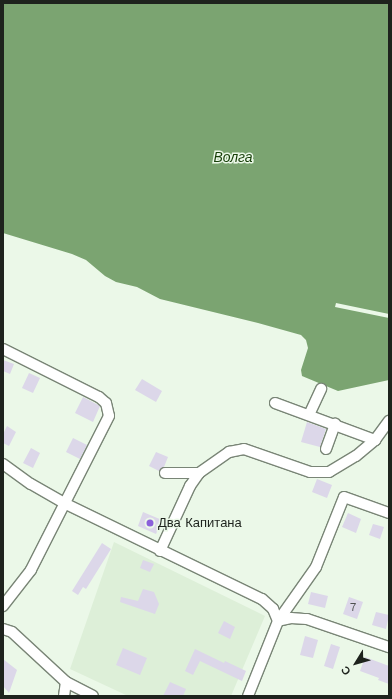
<!DOCTYPE html>
<html>
<head>
<meta charset="utf-8">
<style>
	body { margin:0 }
	#map { position:relative; width:392px; height:699px; overflow:hidden; background:#ebf8e8; font-family:"Work Sans",sans-serif }
	div>[style] { position:absolute }
	.built>* { inset:0; background:#ddefd8 }
	.water>* { inset:0; background:#7ba471 }
	.pier>* { inset:0; background:#ebf8e8 }
	.building>* { inset:0; background:#dcd7e9 }
	.roads { filter:drop-shadow(1px 0 #798576) drop-shadow(-1px 0 #798576) drop-shadow(0 1px #798576) drop-shadow(0 -1px #798576) }
	.minor>* { height:10px; margin:-5px; padding:0 5px; transform-origin:5px; border-radius:5px; background:#fff }
	.dots>* { width:11px; height:11px; translate:-50% -50%; box-sizing:border-box; border:2px solid #ebf8e8; border-radius:50% }
	span { translate:-50% -50%; white-space:nowrap; text-align:center; line-height:1.15; -webkit-text-stroke:3px #ebf8e8; paint-order:stroke }
	.number-label { font-size:11px; color:#4e5050 }
	.number-label span { -webkit-text-stroke-width:0 }
	.poi-label { font-size:13px; color:#1e231d }
	.left { translate:0 -50%; text-align:left }
	.water-label { font-size:14px; color:#173f09; font-style:italic }
	.frame { position:absolute; inset:0; border:4px solid #1e231d; pointer-events:none }
	.north { position:absolute; left:336px; top:643px; width:40px; height:40px; -webkit-text-stroke:3px #ebf8e8; paint-order:stroke; rotate:233deg; font-size:11px; font-weight:700; line-height:16px; text-align:center; color:#1e231d }
	.north::after { content:''; display:block; margin:auto; width:14px; height:18px; background:#1e231d; clip-path:polygon(50% 0,100% 100%,50% 72%,0 100%) }
</style>
</head>
<body>
<div id="map">
	<div class="built">
		<div style="clip-path:polygon(114px 542px,265px 616px,231px 696px,128px 696px,70px 669px)"></div>
	</div>
	<div class="water">
		<div style="clip-path:polygon(3px 3px,389px 3px,389px 380px,338px 391px,302px 376px,301px 370px,308px 348px,306px 340px,301px 335px,258px 323px,160px 299px,137px 287px,116px 282px,105px 276px,86px 260px,72px 254px,3px 233px)"></div>
	</div>
	<div class="pier">
		<div style="clip-path:polygon(336px 303px,389px 314px,389px 318px,335px 307px)"></div>
	</div>
	<div class="building">
		<div style="clip-path:polygon(3px 360px,14px 364px,10px 374px,3px 371px)"></div>
		<div style="clip-path:polygon(29px 373px,40px 378px,33px 393px,22px 388px)"></div>
		<div style="clip-path:polygon(142px 379px,162px 391px,156px 402px,135px 390px)"></div>
		<div style="clip-path:polygon(83px 397px,100px 406px,93px 422px,75px 413px)"></div>
		<div style="clip-path:polygon(307px 422px,326px 429px,320px 447px,301px 442px)"></div>
		<div style="clip-path:polygon(7px 426px,16px 432px,9px 446px,3px 443px,3px 434px)"></div>
		<div style="clip-path:polygon(73px 438px,87px 445px,80px 459px,66px 452px)"></div>
		<div style="clip-path:polygon(31px 448px,40px 453px,33px 468px,23px 463px)"></div>
		<div style="clip-path:polygon(156px 452px,168px 457px,164px 467px,159px 471px,149px 466px)"></div>
		<div style="clip-path:polygon(317px 479px,332px 485px,327px 498px,312px 492px)"></div>
		<div style="clip-path:polygon(143px 512px,162px 520px,156px 534px,138px 526px)"></div>
		<div style="clip-path:polygon(348px 513px,361px 519px,356px 533px,342px 527px)"></div>
		<div style="clip-path:polygon(373px 524px,384px 527px,380px 539px,369px 535px)"></div>
		<div style="clip-path:polygon(102px 543px,111px 549px,86px 589px,83px 587px,78px 595px,72px 591px)"></div>
		<div style="clip-path:polygon(143px 560px,154px 564px,150px 572px,140px 568px)"></div>
		<div style="clip-path:polygon(143px 589px,154px 592px,159px 604px,155px 614px,120px 602px,121px 597px,138px 601px)"></div>
		<div style="clip-path:polygon(311px 592px,328px 596px,325px 608px,308px 604px)"></div>
		<div style="clip-path:polygon(349px 597px,363px 602px,357px 619px,343px 614px)"></div>
		<div style="clip-path:polygon(376px 612px,389px 615px,386px 629px,372px 625px)"></div>
		<div style="clip-path:polygon(224px 621px,235px 627px,230px 639px,218px 633px)"></div>
		<div style="clip-path:polygon(305px 636px,318px 640px,313px 658px,300px 655px)"></div>
		<div style="clip-path:polygon(331px 644px,340px 647px,333px 669px,324px 666px)"></div>
		<div style="clip-path:polygon(123px 648px,147px 658px,140px 675px,116px 665px)"></div>
		<div style="clip-path:polygon(195px 649px,224px 663px,225px 661px,246px 671px,242px 681px,200px 661px,193px 675px,185px 671px)"></div>
		<div style="clip-path:polygon(365px 657px,389px 666px,389px 684px,378px 680px,379px 678px,360px 671px)"></div>
		<div style="clip-path:polygon(3px 659px,17px 670px,9px 693px,3px 686px)"></div>
		<div style="clip-path:polygon(170px 682px,186px 689px,183px 696px,163px 696px)"></div>
	</div>
	<div class="roads">
		<div class="minor">
			<div style="left:3px;top:349px;width:107px;rotate:26.6deg"></div>
			<div style="left:99px;top:397px;width:9px;rotate:41deg"></div>
			<div style="left:106px;top:403px;width:13px;rotate:77deg"></div>
			<div style="left:109px;top:416px;width:173px;rotate:116.9deg"></div>
			<div style="left:31px;top:570px;width:46px;rotate:127.9deg"></div>
			<div style="left:275px;top:403px;width:107px;rotate:20.3deg"></div>
			<div style="left:375px;top:440px;width:24px;rotate:-54deg"></div>
			<div style="left:309px;top:415px;width:29px;rotate:-65deg"></div>
			<div style="left:326px;top:449px;width:27px;rotate:-70deg"></div>
			<div style="left:3px;top:464px;width:34px;rotate:36deg"></div>
			<div style="left:31px;top:484px;width:40px;rotate:29.7deg"></div>
			<div style="left:66px;top:504px;width:218px;rotate:25.9deg"></div>
			<div style="left:262px;top:599px;width:15px;rotate:42deg"></div>
			<div style="left:273px;top:609px;width:13px;rotate:67deg"></div>
			<div style="left:278px;top:621px;width:13px;rotate:-13deg"></div>
			<div style="left:291px;top:618px;width:16px;rotate:4deg"></div>
			<div style="left:307px;top:619px;width:87px;rotate:18.9deg"></div>
			<div style="left:165px;top:473px;width:34px"></div>
			<div style="left:160px;top:551px;width:72px;rotate:-65.2deg"></div>
			<div style="left:190px;top:486px;width:16px;rotate:-55deg"></div>
			<div style="left:199px;top:473px;width:37px;rotate:-35deg"></div>
			<div style="left:229px;top:452px;width:15px;rotate:-11deg"></div>
			<div style="left:244px;top:449px;width:70px;rotate:19.2deg"></div>
			<div style="left:310px;top:472px;width:19px"></div>
			<div style="left:329px;top:472px;width:31px;rotate:-31deg"></div>
			<div style="left:356px;top:456px;width:25px;rotate:-40deg"></div>
			<div style="left:3px;top:629px;width:9px;rotate:18deg"></div>
			<div style="left:12px;top:632px;width:74px;rotate:42.8deg"></div>
			<div style="left:66px;top:682px;width:30px;rotate:27deg"></div>
			<div style="left:64px;top:696px;width:14px;rotate:-82deg"></div>
			<div style="left:248px;top:696px;width:81px;rotate:-68.2deg"></div>
			<div style="left:278px;top:621px;width:66px;rotate:-54.9deg"></div>
			<div style="left:316px;top:567px;width:75px;rotate:-68.2deg"></div>
			<div style="left:344px;top:497px;width:48px;rotate:19.6deg"></div>
		</div>
	</div>
	<div class="dots">
		<div style="left:150px;top:523px;background:#8b60da"></div>
	</div>
	<div class="number-label">
		<span style="left:353px;top:608px">7</span>
	</div>
	<div class="poi-label">
		<span class="left" style="left:158px;top:523px">Два Капитана</span>
	</div>
	<div class="water-label">
		<span style="left:233px;top:157px">Волга</span>
	</div>
	<div class="frame"></div>
	<div class="north">С</div>
</div>
</body>
</html>
